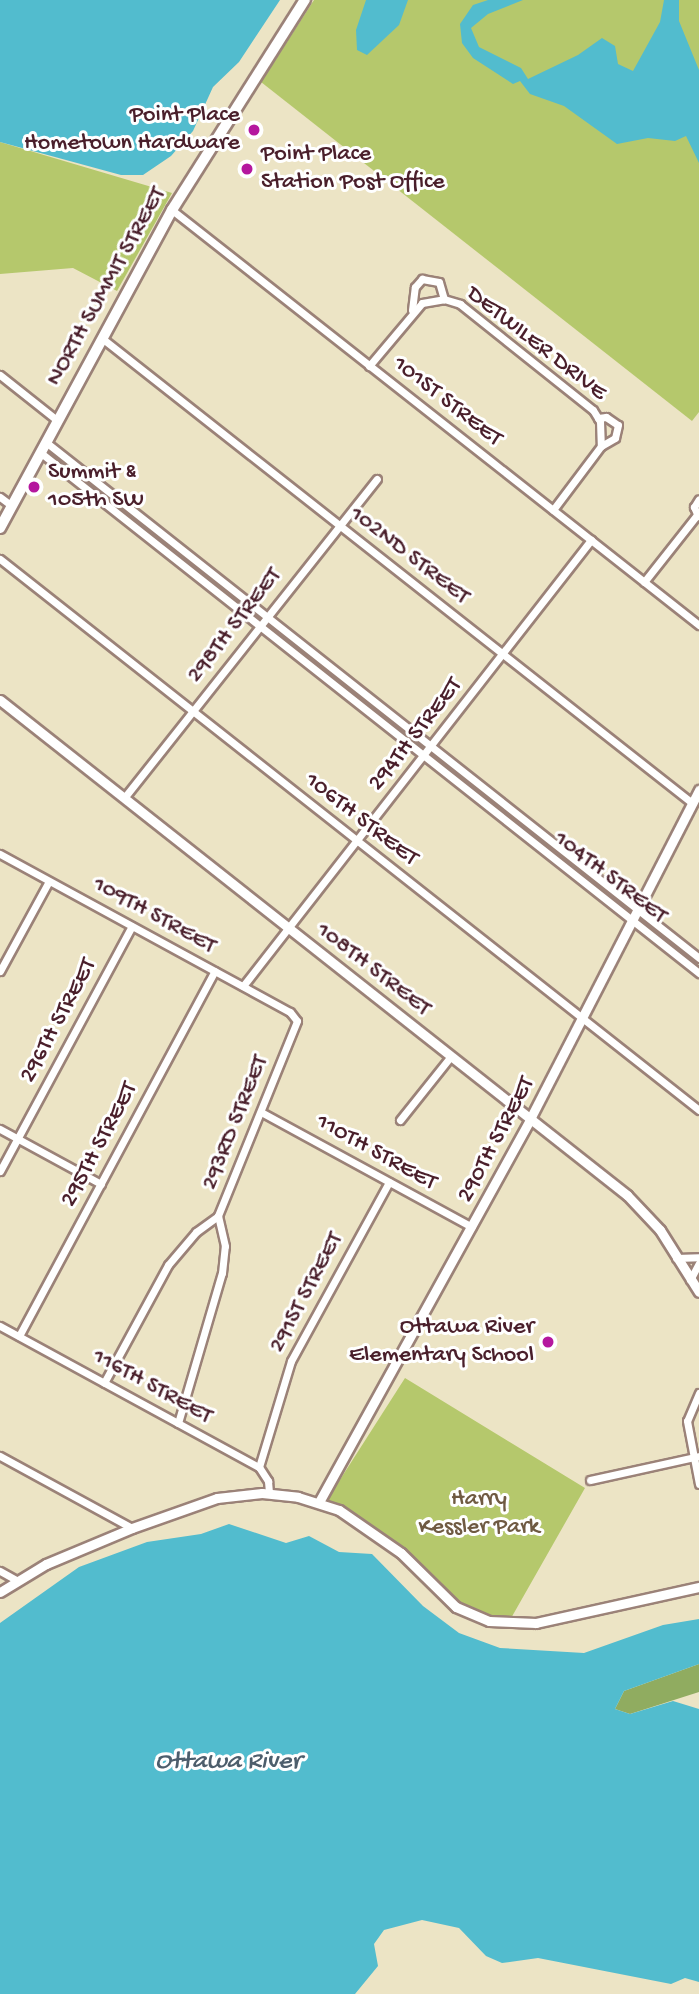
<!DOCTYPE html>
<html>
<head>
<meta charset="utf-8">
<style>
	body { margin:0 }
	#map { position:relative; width:699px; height:1994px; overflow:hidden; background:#ece4c5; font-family:"Gochi Hand",sans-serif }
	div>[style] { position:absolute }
	.green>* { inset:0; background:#b5c86c }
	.forest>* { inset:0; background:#90ac60 }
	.water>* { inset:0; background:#52bcce }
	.roads { filter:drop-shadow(2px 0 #9b8278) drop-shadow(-2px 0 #9b8278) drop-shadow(0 2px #9b8278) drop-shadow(0 -2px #9b8278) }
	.minor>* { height:7px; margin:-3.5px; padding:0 3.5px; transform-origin:3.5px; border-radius:3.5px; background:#fff }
	.tertiary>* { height:9px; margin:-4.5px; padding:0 4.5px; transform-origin:4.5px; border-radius:4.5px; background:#fff }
	.secondary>* { height:10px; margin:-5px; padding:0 5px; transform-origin:5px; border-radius:5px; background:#fff }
	.dots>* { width:19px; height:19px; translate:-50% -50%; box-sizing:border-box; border:4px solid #fff; border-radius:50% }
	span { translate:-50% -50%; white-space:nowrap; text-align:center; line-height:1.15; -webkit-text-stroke:6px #fff; paint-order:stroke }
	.poi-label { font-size:24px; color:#4a1f2b }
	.right { translate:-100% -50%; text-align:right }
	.left { translate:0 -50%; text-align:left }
	.street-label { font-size:24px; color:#4a1f2b }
	.park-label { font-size:24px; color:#6f5a42 }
	.water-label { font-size:26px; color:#4d5e6c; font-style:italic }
</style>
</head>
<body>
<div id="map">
	<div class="green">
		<div style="clip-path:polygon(314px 0,699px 0,699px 412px,692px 421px,261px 82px)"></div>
		<div style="clip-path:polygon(0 142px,172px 193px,117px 291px,73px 268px,0 274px)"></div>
		<div style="clip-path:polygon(405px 1378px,585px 1488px,510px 1620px,481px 1614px,453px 1599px,391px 1539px,327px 1500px)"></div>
	</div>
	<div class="forest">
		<div style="clip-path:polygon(699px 1664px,699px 1692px,630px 1714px,615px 1709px,624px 1691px)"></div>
	</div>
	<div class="water">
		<div style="clip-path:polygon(0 0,280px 0,239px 62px,213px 87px,193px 131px,171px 156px,143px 175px,121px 175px,0 142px)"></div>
		<div style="clip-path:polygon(366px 0,408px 0,399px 25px,367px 55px,357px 50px,356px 30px)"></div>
		<div style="clip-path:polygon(488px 0,523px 0,488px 14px,471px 28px,479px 47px,521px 68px,528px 79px,578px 55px,602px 38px,615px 46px,618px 64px,633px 71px,660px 22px,664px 0,679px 0,679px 21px,699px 70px,699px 163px,686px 136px,675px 141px,648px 138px,617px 144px,564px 106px,530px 94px,520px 81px,513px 84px,473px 58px,462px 43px,460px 24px,473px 5px)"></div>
		<div style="clip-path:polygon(229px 1524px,286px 1543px,309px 1536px,339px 1552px,372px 1554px,423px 1606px,459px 1633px,500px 1648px,584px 1653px,663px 1625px,699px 1619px,699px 1664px,624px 1691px,615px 1709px,630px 1714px,673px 1701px,699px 1709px,699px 1982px,685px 1978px,671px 1984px,538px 1958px,502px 1963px,486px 1956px,459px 1928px,422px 1920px,384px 1930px,374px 1944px,378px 1966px,355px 1994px,0 1994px,0 1623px,79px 1567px,147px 1542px,201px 1534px)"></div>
	</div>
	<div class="roads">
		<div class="minor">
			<div style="left:172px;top:210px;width:671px;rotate:38.22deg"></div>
			<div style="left:412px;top:310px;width:23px;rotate:-83deg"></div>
			<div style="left:415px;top:287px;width:11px;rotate:-49deg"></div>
			<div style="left:422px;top:279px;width:17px;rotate:10deg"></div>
			<div style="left:439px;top:282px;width:18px;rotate:74deg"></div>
			<div style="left:103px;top:339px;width:750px;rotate:38.23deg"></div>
			<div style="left:369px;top:366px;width:82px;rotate:-49.9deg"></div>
			<div style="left:422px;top:303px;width:22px;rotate:-10deg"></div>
			<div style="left:444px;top:299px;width:17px;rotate:17deg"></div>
			<div style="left:460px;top:304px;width:170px;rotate:38.6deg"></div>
			<div style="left:593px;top:410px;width:13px;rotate:58deg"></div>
			<div style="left:600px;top:421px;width:25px;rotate:88deg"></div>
			<div style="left:601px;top:446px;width:80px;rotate:126.9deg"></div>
			<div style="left:0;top:375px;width:74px;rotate:38.4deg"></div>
			<div style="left:598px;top:418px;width:8px;rotate:-7deg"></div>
			<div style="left:606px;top:417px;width:14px;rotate:34deg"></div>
			<div style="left:618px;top:425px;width:13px;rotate:103deg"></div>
			<div style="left:615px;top:438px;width:16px;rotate:150deg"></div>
			<div style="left:47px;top:443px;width:831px;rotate:38.3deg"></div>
			<div style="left:41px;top:453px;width:839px;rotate:38.32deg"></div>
			<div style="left:0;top:497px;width:15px;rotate:37deg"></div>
			<div style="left:698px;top:516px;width:10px;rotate:-114deg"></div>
			<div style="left:694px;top:507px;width:9px;rotate:-58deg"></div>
			<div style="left:0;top:559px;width:890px;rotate:38.25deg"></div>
			<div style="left:644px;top:582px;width:85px;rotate:-51.7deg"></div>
			<div style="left:124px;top:798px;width:407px;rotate:-51.6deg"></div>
			<div style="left:0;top:854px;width:330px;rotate:28.6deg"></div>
			<div style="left:290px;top:1012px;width:11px;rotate:52deg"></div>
			<div style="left:297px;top:1021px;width:210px;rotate:112.1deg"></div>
			<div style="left:218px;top:1216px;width:27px;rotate:144deg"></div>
			<div style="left:196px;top:1232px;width:43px;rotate:130.3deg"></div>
			<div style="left:168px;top:1265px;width:134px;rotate:118.5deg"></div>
			<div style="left:0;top:971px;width:102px;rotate:-61.4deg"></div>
			<div style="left:243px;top:986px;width:566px;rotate:-52.04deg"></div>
			<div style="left:261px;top:1112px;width:240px;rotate:28.6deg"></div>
			<div style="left:400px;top:1120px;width:82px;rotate:-51.4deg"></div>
			<div style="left:0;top:1129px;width:115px;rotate:28.6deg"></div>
			<div style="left:0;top:1171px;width:278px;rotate:-61.7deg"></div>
			<div style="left:676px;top:1258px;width:23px;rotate:-2deg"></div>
			<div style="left:690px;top:1280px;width:19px;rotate:-62deg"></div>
			<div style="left:0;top:1326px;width:295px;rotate:28.6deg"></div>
			<div style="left:259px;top:1467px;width:17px;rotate:57deg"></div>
			<div style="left:268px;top:1481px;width:12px;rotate:85deg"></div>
			<div style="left:19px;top:1336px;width:414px;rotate:-61.8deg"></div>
			<div style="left:699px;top:1393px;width:30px;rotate:113deg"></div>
			<div style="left:687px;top:1421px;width:64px;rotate:79.2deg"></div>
			<div style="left:178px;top:1423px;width:156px;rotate:-73.7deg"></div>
			<div style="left:222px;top:1273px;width:27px;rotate:-84deg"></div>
			<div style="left:225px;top:1246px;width:31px;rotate:-103deg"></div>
			<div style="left:0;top:1456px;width:150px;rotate:28.6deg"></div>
			<div style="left:259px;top:1467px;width:111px;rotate:-73.2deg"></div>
			<div style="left:291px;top:1361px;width:204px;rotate:-61.3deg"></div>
			<div style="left:590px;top:1480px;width:112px;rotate:-12.4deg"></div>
			<div style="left:0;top:1571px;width:18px;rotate:29deg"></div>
		</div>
		<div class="tertiary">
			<div style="left:0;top:700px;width:799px;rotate:38.29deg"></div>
			<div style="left:627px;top:1195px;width:48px;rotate:46.7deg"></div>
			<div style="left:660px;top:1230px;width:73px;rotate:57.8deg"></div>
			<div style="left:319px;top:1502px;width:437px;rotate:-61.1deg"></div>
			<div style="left:530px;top:1119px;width:370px;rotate:-62.8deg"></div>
			<div style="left:0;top:1592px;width:54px;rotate:-31.3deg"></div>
			<div style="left:46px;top:1564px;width:93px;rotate:-22.7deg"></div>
			<div style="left:132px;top:1528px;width:90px;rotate:-19.4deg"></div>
			<div style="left:217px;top:1498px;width:45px;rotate:-6.3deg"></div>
			<div style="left:262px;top:1493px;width:36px;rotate:6deg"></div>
			<div style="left:298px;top:1497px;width:43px;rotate:17.6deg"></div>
			<div style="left:339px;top:1510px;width:75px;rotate:34.7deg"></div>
			<div style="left:401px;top:1553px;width:77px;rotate:44.5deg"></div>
			<div style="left:456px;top:1607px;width:36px;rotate:23deg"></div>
			<div style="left:489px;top:1621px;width:47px;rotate:2.4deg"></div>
			<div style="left:536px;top:1623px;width:167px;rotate:-12.5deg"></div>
		</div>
		<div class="secondary">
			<div style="left:0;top:528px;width:362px;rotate:-61.6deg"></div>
			<div style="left:172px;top:210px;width:249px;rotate:-57.7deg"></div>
		</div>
	</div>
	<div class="dots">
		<div style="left:254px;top:130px;background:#b5179e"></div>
		<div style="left:247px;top:169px;background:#b5179e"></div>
		<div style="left:34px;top:487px;background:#b5179e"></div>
		<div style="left:548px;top:1342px;background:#b5179e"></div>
	</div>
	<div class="poi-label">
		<span class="right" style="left:240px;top:130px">Point Place<br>Hometown Hardware</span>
		<span class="left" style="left:261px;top:169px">Point Place<br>Station Post Office</span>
		<span class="left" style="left:48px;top:487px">Summit &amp;<br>105th SW</span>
		<span class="right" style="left:534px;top:1342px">Ottawa River<br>Elementary School</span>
	</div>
	<div class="street-label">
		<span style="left:107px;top:287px;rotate:-61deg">NORTH SUMMIT STREET</span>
		<span style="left:536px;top:344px;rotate:38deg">DETWILER DRIVE</span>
		<span style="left:447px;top:402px;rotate:38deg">101ST STREET</span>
		<span style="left:409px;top:556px;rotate:38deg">102ND STREET</span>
		<span style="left:235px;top:626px;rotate:-52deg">298TH STREET</span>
		<span style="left:416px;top:735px;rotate:-52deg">294TH STREET</span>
		<span style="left:361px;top:820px;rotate:38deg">106TH STREET</span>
		<span style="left:610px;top:878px;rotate:38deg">104TH STREET</span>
		<span style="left:154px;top:916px;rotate:29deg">109TH STREET</span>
		<span style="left:373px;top:970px;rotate:38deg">108TH STREET</span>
		<span style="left:59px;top:1021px;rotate:-62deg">296TH STREET</span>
		<span style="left:236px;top:1123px;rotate:-68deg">293RD STREET</span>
		<span style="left:497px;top:1140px;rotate:-62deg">290TH STREET</span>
		<span style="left:100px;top:1145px;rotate:-62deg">295TH STREET</span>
		<span style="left:376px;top:1153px;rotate:29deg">110TH STREET</span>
		<span style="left:307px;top:1293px;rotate:-62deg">291ST STREET</span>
		<span style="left:152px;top:1387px;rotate:29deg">116TH STREET</span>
	</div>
	<div class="park-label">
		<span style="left:479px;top:1514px">Harry<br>Kessler Park</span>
	</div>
	<div class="water-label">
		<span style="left:228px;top:1763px">Ottawa River</span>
	</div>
</div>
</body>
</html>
